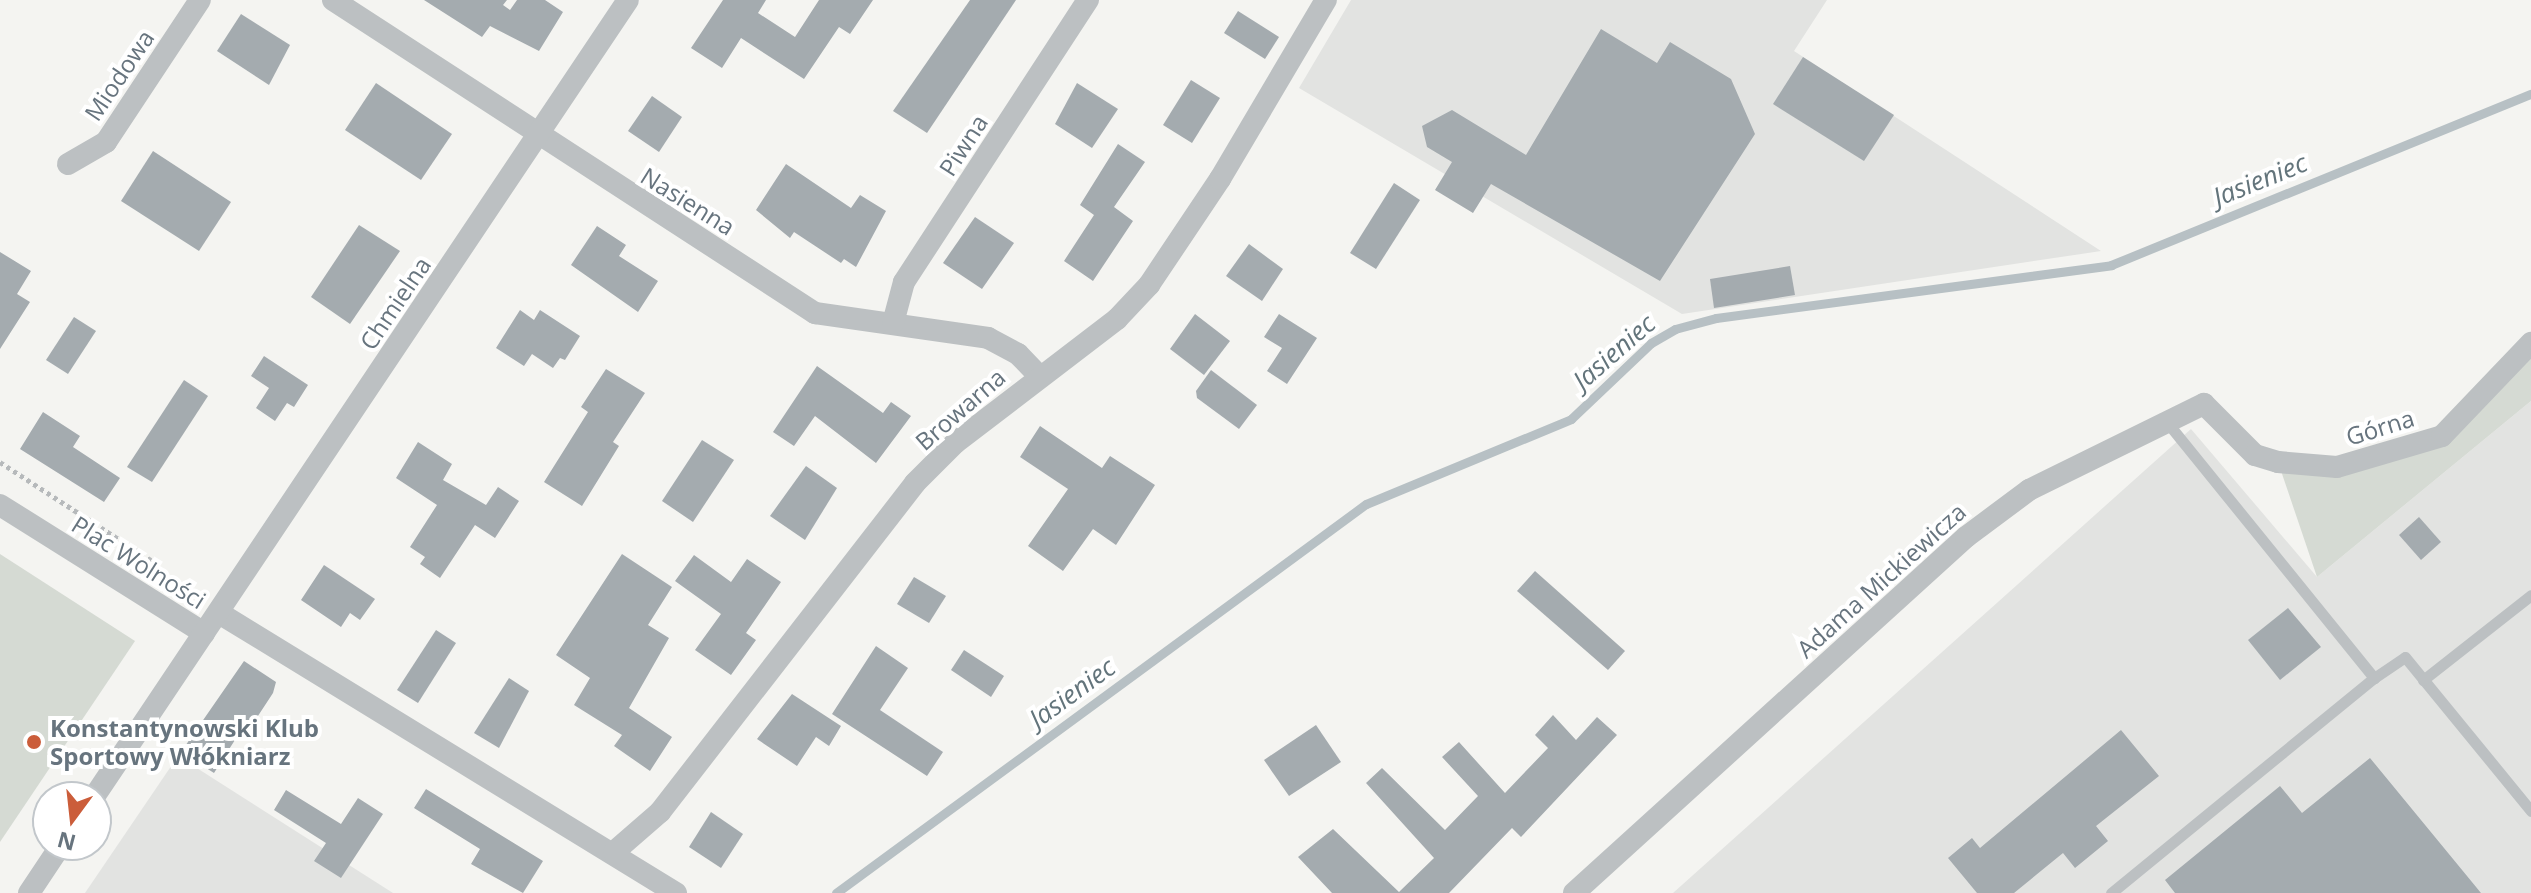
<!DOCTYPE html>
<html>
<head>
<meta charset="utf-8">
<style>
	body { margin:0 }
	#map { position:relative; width:2531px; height:893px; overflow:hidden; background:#f4f4f1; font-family:"Open Sans",sans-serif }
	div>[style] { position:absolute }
	.built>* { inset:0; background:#e2e3e1 }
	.green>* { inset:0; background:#d5dad3 }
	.stream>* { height:9px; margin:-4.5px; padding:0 4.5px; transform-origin:4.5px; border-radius:4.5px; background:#b7c0c4 }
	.building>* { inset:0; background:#a4abaf }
	.path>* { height:5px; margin-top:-2.5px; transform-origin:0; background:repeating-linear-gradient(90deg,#b6b9bb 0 4px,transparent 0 8px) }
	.service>* { height:11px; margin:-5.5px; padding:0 5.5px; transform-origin:5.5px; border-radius:5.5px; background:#bcc0c2 }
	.minor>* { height:22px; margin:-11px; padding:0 11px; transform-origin:11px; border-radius:11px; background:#bcc0c2 }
	.dots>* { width:22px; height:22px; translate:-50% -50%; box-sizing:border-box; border:4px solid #fff; border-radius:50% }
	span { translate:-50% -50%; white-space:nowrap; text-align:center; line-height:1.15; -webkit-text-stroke:8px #fff; paint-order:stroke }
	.street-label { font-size:24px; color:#67747e }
	.poi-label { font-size:24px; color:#67747e; font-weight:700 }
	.left { translate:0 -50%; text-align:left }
	.water-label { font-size:26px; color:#63747b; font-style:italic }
	.north { position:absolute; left:32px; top:781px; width:80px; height:80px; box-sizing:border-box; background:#fff; border:2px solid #c2c7cb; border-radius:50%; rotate:195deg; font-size:22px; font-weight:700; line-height:32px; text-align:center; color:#67747e }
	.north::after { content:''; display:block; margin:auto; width:28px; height:36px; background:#cb5d3a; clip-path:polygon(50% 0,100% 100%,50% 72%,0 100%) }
</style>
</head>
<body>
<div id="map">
	<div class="built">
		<div style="clip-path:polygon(1351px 0,1827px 0,1794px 51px,2101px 251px,1682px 314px,1299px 88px)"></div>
		<div style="clip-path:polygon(2531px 401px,2531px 893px,1673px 893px,2191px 429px,2317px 577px)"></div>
		<div style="clip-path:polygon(178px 756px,393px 893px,85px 893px)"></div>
	</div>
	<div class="green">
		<div style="clip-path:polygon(2531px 343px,2531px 401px,2317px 577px,2278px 462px,2337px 467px,2442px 436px)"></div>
		<div style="clip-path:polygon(0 554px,135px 641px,0 842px)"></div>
	</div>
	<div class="stream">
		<div style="left:836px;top:893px;width:657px;rotate:-36.28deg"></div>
		<div style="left:1366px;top:504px;width:222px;rotate:-22.5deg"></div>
		<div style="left:1571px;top:419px;width:110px;rotate:-43.5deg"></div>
		<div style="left:1651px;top:343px;width:28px;rotate:-30deg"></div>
		<div style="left:1675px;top:329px;width:42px;rotate:-15deg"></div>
		<div style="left:1716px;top:318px;width:399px;rotate:-7.6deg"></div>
		<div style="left:2111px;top:265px;width:453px;rotate:-22.2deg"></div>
	</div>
	<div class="building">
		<div style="clip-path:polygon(424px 0,507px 0,503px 5px,510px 10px,517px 0,545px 0,563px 12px,539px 51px,490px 26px,482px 37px)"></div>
		<div style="clip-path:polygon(723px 0,766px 0,758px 13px,795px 37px,819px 0,873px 0,850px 34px,839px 27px,804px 79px,741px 38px,722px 68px,691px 48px)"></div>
		<div style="clip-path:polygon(970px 0,1016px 0,927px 133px,893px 111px)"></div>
		<div style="clip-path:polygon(1238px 11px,1279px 37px,1265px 59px,1224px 33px)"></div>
		<div style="clip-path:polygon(241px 14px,290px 45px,269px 85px,217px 51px)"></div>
		<div style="clip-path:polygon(1601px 29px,1657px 63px,1670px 42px,1731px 79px,1755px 134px,1660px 281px,1491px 184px,1473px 213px,1435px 190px,1452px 162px,1427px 147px,1422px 126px,1452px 110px,1526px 155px)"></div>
		<div style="clip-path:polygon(1803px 57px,1894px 115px,1864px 161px,1773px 104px)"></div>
		<div style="clip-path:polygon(1191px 80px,1220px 98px,1192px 143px,1163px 125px)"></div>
		<div style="clip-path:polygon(376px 83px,452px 134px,421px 180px,345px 130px)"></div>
		<div style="clip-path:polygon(1077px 83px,1118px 109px,1092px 148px,1055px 124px)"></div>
		<div style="clip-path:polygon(652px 96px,682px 117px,659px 152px,628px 131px)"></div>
		<div style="clip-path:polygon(1118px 144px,1145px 162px,1114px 207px,1133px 221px,1093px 281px,1064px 261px,1094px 215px,1080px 205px)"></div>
		<div style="clip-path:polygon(153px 151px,231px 202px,199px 251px,121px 201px)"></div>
		<div style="clip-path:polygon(786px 164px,851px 208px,860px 195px,886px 211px,856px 267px,844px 259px,841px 263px,794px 232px,790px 238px,756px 210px)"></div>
		<div style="clip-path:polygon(1394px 183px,1420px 200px,1376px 269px,1350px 253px)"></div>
		<div style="clip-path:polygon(975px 217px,1014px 243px,982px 289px,943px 263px)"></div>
		<div style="clip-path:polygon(359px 225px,400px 251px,350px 324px,311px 297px)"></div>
		<div style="clip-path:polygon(597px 226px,626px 245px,619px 256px,658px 281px,638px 312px,571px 265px)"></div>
		<div style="clip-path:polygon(1249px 244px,1283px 269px,1262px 301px,1226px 276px)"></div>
		<div style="clip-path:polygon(0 252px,31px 271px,17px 294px,30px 302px,0 349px)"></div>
		<div style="clip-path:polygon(1790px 266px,1795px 295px,1714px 308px,1710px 279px)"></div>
		<div style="clip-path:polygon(520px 310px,534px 320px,540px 310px,580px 336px,565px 360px,560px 358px,553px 368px,532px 354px,524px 366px,496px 348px)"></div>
		<div style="clip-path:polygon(1195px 314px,1230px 341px,1204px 375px,1170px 349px)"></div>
		<div style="clip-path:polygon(1279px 314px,1317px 338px,1287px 384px,1267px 371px,1282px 348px,1264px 337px)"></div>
		<div style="clip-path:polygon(74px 317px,96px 331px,68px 374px,46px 360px)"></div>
		<div style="clip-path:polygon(264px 356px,308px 385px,294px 407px,287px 403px,275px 421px,256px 408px,269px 388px,251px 376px)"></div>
		<div style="clip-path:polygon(817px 366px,883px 413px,891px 402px,911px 416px,876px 463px,815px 416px,794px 446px,773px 432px)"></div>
		<div style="clip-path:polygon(606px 369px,645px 393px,613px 442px,619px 446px,582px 506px,544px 482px,588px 412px,581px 407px)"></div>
		<div style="clip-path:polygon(1211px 370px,1257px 405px,1239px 429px,1197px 398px,1196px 391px)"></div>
		<div style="clip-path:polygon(184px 380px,208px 396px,152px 482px,127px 467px)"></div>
		<div style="clip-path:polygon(43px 412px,80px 436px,73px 447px,120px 478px,104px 502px,20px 449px)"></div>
		<div style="clip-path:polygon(1040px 426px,1102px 468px,1110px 456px,1155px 485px,1116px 545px,1093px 529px,1063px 571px,1028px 546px,1068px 489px,1020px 457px)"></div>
		<div style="clip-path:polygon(702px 440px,734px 460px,693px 522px,662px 501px)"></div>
		<div style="clip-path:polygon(418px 442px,452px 464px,443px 480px,486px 505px,498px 487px,519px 501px,495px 538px,475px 525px,440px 578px,420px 564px,425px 557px,410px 547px,437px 505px,396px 478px)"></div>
		<div style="clip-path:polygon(806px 466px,837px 488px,805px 540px,770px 516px)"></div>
		<div style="clip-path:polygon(2419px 517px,2441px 542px,2421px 560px,2399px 535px)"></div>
		<div style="clip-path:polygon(622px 554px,672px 587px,648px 625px,669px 638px,629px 708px,672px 737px,650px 771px,614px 746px,622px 735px,574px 705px,590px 678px,556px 655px)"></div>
		<div style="clip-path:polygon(694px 555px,731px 582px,747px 559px,781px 582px,746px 633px,756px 640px,731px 675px,695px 650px,721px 614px,675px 581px)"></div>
		<div style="clip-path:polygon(324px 565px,375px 599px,360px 620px,350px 613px,341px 627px,301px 600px)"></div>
		<div style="clip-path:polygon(1535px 571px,1625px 651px,1608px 670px,1517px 591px)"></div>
		<div style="clip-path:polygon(914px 577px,946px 596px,929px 623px,897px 604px)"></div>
		<div style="clip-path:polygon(2288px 608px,2321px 647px,2280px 680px,2248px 640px)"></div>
		<div style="clip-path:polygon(436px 630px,456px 643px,418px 703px,397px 690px)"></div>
		<div style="clip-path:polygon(876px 646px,908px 668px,880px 710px,943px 752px,927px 776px,832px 714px)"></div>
		<div style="clip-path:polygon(964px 650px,1004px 676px,991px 697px,951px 670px)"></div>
		<div style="clip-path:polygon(244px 661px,276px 682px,273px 693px,252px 725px,247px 721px,214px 773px,181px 752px)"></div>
		<div style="clip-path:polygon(509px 678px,529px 691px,499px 748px,474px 733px)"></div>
		<div style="clip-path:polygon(792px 694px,841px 726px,829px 746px,816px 737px,797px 766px,757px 739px)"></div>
		<div style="clip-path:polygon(1553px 715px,1576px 740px,1597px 717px,1617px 735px,1521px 837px,1512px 828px,1449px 893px,1332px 893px,1298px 857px,1333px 829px,1399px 892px,1434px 858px,1366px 783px,1382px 768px,1445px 830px,1478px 796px,1442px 757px,1459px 742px,1505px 793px,1548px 748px,1535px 735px)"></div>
		<div style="clip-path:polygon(1316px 725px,1341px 762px,1289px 796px,1264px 760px)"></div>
		<div style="clip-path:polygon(2121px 730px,2159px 776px,2096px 826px,2108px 841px,2075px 868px,2063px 853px,2014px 893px,1977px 893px,1948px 858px,1972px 838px,1980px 848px)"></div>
		<div style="clip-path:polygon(2370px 758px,2481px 893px,2175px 893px,2165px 880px,2280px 786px,2302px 813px)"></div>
		<div style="clip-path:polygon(426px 789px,543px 861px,523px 893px,471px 864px,480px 849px,414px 808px)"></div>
		<div style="clip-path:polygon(286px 790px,341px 824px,358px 798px,383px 814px,341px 878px,314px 861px,326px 843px,274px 810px)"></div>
		<div style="clip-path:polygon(711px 812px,743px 834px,721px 868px,689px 847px)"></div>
	</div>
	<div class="path">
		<div style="left:0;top:462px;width:180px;rotate:33deg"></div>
		<div style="left:151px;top:560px;width:9px;rotate:108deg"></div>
	</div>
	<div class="service">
		<div style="left:2166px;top:421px;width:331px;rotate:51deg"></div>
		<div style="left:2374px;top:678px;width:37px;rotate:-34deg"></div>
		<div style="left:2405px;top:657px;width:199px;rotate:50.7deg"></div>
		<div style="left:2423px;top:680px;width:137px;rotate:-38.2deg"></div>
		<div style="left:2111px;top:893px;width:340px;rotate:-39.3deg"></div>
	</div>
	<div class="minor">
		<div style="left:333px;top:0;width:575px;rotate:33deg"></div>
		<div style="left:815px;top:313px;width:175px;rotate:8.2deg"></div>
		<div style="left:988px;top:338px;width:34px;rotate:28deg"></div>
		<div style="left:1018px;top:354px;width:30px;rotate:46deg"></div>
		<div style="left:68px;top:164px;width:44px;rotate:-30.1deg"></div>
		<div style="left:106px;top:142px;width:170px;rotate:-56.5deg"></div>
		<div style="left:893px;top:323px;width:42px;rotate:-75deg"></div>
		<div style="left:904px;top:282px;width:337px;rotate:-56.9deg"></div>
		<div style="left:0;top:505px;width:241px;rotate:32.1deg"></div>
		<div style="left:219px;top:613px;width:536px;rotate:31.5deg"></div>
		<div style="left:94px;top:797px;width:959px;rotate:-56.18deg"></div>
		<div style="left:614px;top:852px;width:61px;rotate:-41deg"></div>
		<div style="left:660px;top:812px;width:416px;rotate:-52.2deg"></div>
		<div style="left:915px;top:483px;width:57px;rotate:-45deg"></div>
		<div style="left:955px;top:443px;width:204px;rotate:-37.4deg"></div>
		<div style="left:1117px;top:319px;width:47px;rotate:-46.7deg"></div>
		<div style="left:1149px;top:285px;width:128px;rotate:-56.2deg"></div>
		<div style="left:1220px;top:179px;width:208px;rotate:-59.4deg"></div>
		<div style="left:29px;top:893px;width:58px;rotate:-56.3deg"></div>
		<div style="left:1574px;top:893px;width:530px;rotate:-42.24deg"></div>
		<div style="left:1966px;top:537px;width:79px;rotate:-36.7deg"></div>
		<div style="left:2029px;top:490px;width:195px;rotate:-26.2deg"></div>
		<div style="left:2204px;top:404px;width:72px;rotate:45deg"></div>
		<div style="left:2255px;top:455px;width:24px;rotate:17deg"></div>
		<div style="left:2278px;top:462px;width:59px;rotate:4.8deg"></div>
		<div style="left:2337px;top:467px;width:109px;rotate:-16.4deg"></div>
		<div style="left:2442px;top:436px;width:129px;rotate:-46.3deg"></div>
	</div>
	<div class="dots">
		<div style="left:34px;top:742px;background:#cb5d3a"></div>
	</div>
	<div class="street-label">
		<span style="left:119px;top:75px;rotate:-56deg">Miodowa</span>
		<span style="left:963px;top:145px;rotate:-57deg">Piwna</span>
		<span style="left:688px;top:201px;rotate:32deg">Nasienna</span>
		<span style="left:395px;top:303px;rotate:-56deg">Chmielna</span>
		<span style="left:960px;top:409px;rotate:-41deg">Browarna</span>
		<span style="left:2380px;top:427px;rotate:-17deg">Górna</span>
		<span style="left:139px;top:562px;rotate:32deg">Plac Wolności</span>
		<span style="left:1881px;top:580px;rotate:-42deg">Adama Mickiewicza</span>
	</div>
	<div class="poi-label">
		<span class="left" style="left:50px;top:742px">Konstantynowski Klub<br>Sportowy Włókniarz</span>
	</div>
	<div class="water-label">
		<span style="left:2260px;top:180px;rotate:-22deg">Jasieniec</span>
		<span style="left:1614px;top:352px;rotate:-41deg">Jasieniec</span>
		<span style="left:1072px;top:693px;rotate:-36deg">Jasieniec</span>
	</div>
	<div class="north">N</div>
</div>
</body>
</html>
